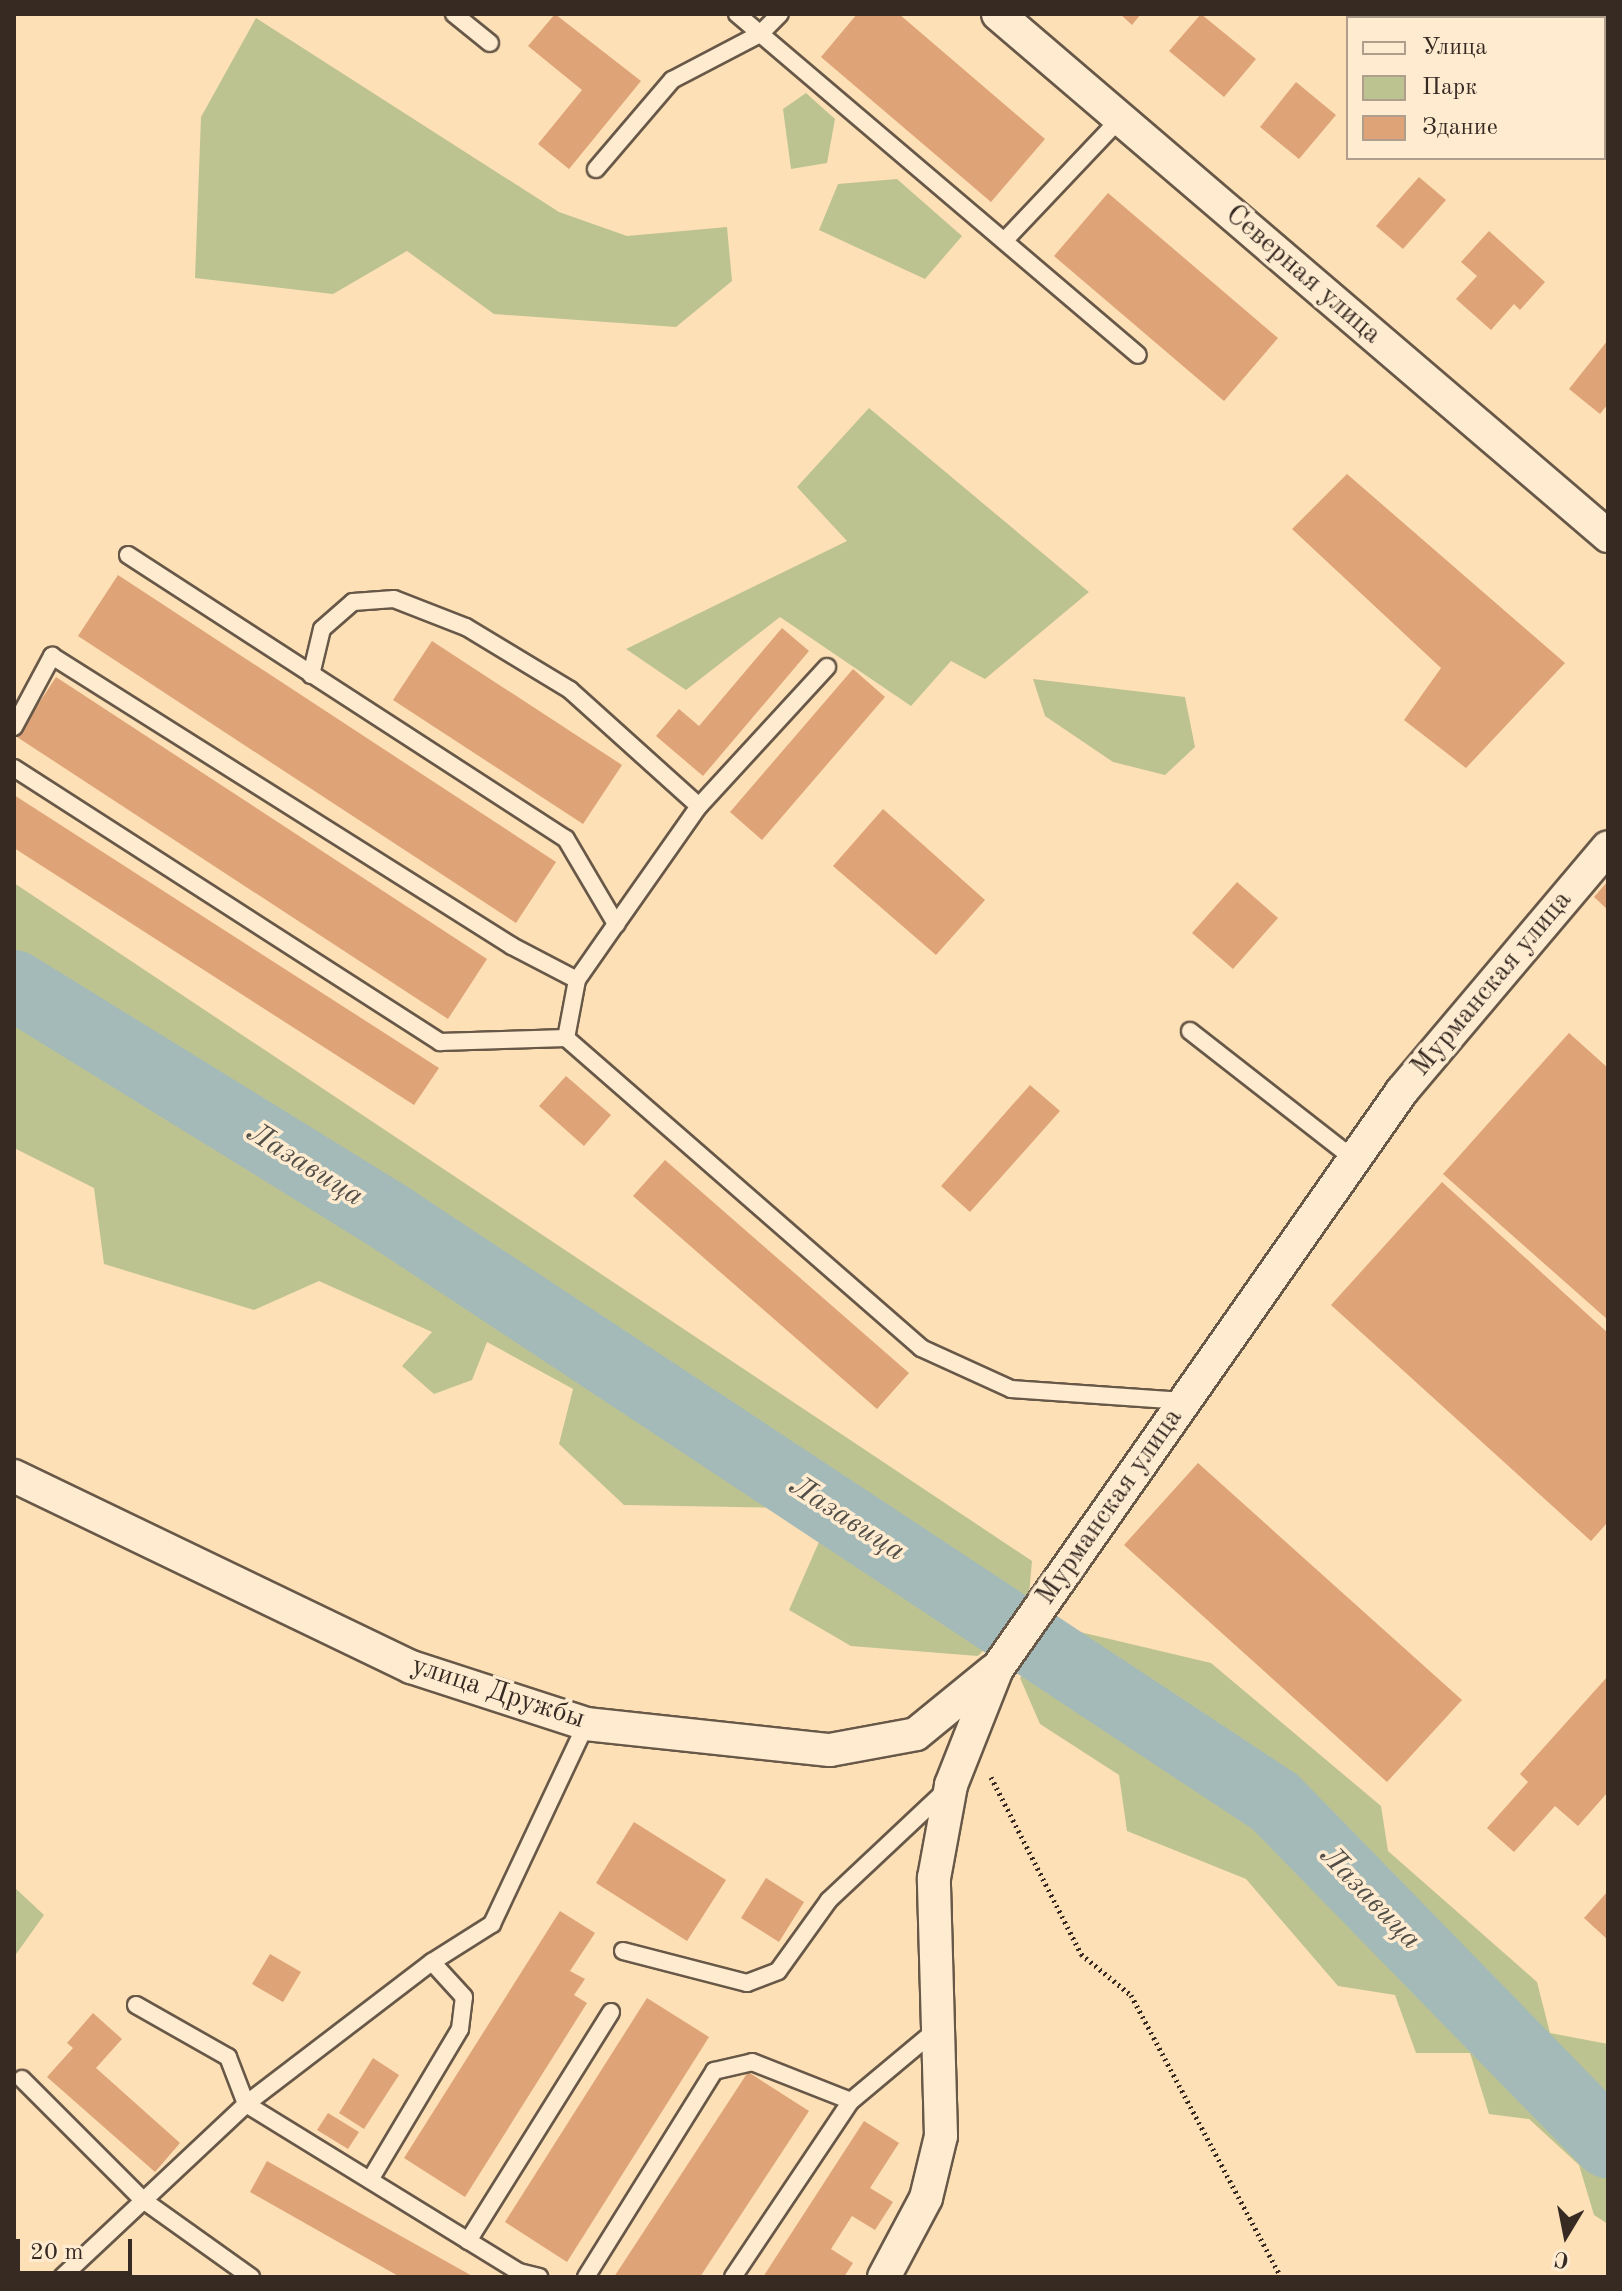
<!DOCTYPE html>
<html>
<head>
<meta charset="utf-8">
<style>
	body { margin:0 }
	#map { position:relative; width:1622px; height:2291px; overflow:hidden; background:#fde0b6; font-family:"Old Standard TT",serif }
	div>[style] { position:absolute }
	.green>* { inset:0; background:#bdc390 }
	.river>* { height:70px; margin:-35px; padding:0 35px; transform-origin:35px; border-radius:35px; background:#a4bab9 }
	.building>* { inset:0; background:#dfa378 }
	.path>* { height:5px; margin-top:-2.5px; transform-origin:0; background:repeating-linear-gradient(90deg,#362a23 0 2px,transparent 0 6px) }
	.roads { filter:drop-shadow(2px 0 #685848) drop-shadow(-2px 0 #685848) drop-shadow(0 2px #685848) drop-shadow(0 -2px #685848) }
	.service>* { height:16px; margin:-8px; padding:0 8px; transform-origin:8px; border-radius:8px; background:#feebd0 }
	.minor>* { height:32px; margin:-16px; padding:0 16px; transform-origin:16px; border-radius:16px; background:#feebd0 }
	span { translate:-50% -50%; white-space:nowrap; text-align:center; line-height:1.15; -webkit-text-stroke:7px #feebd0; paint-order:stroke }
	.street-label { font-size:28px; color:#362a23 }
	.water-label { font-size:30px; color:#524e48; font-style:italic }
	.frame { position:absolute; inset:0; border:16px solid #362a23; pointer-events:none }
	.legend { position:absolute; left:1346px; top:16px; width:260px; height:144px; box-sizing:border-box; background:#feebd0; border:2px solid #ae9e8b; margin:0; padding:10px 14px; list-style:none; font-size:24px; color:#362a23 }
	.legend li { display:flex; align-items:center; gap:16px; height:40px }
	.legend b { width:40px; border:2px solid #ae9e8b }
	.north { position:absolute; left:1526px; top:2195px; width:80px; height:80px; -webkit-text-stroke:6px #feebd0; paint-order:stroke; rotate:190deg; font-size:22px; font-weight:700; line-height:32px; text-align:center; color:#362a23 }
	.north::after { content:''; display:block; margin:auto; width:28px; height:36px; background:#362a23; clip-path:polygon(50% 0,100% 100%,50% 72%,0 100%) }
	.scale { position:absolute; left:16px; top:2239px; width:116px; height:36px; box-sizing:border-box; border:4px solid #362a23; border-top:0; padding-left:10px; font-size:24px; line-height:28px; white-space:nowrap; color:#362a23; -webkit-text-stroke:6px #feebd0; paint-order:stroke }
</style>
</head>
<body>
<div id="map">
	<div class="green">
		<div style="clip-path:polygon(256px 18px,559px 212px,627px 236px,727px 227px,732px 281px,676px 327px,494px 314px,407px 251px,333px 294px,195px 278px,201px 117px)"></div>
		<div style="clip-path:polygon(806px 93px,835px 119px,827px 163px,791px 169px,783px 109px)"></div>
		<div style="clip-path:polygon(897px 179px,962px 236px,925px 279px,819px 230px,838px 184px)"></div>
		<div style="clip-path:polygon(869px 408px,1089px 592px,985px 679px,951px 661px,911px 706px,780px 617px,686px 690px,626px 649px,847px 541px,797px 487px)"></div>
		<div style="clip-path:polygon(1033px 679px,1185px 697px,1195px 747px,1165px 775px,1113px 762px,1045px 716px)"></div>
		<div style="clip-path:polygon(14px 883px,1032px 1561px,1028px 1605px,978px 1656px,851px 1646px,789px 1610px,819px 1542px,788px 1508px,624px 1505px,559px 1444px,573px 1389px,487px 1342px,472px 1380px,434px 1394px,402px 1366px,432px 1332px,319px 1281px,254px 1310px,104px 1264px,94px 1188px,14px 1148px)"></div>
		<div style="clip-path:polygon(1059px 1627px,1211px 1663px,1381px 1806px,1388px 1851px,1537px 1982px,1550px 2033px,1608px 2044px,1608px 2224px,1594px 2215px,1579px 2165px,1529px 2119px,1489px 2114px,1470px 2053px,1416px 2053px,1395px 1995px,1338px 1986px,1246px 1879px,1127px 1831px,1119px 1775px,1040px 1724px,1020px 1678px)"></div>
		<div style="clip-path:polygon(14px 1887px,44px 1915px,14px 1957px)"></div>
	</div>
	<div class="river">
		<div style="left:14px;top:985px;width:447px;rotate:31.7deg"></div>
		<div style="left:394px;top:1220px;width:1056px;rotate:33.45deg"></div>
		<div style="left:1275px;top:1802px;width:477px;rotate:45.7deg"></div>
	</div>
	<div class="building">
		<div style="clip-path:polygon(555px 14px,641px 81px,569px 169px,538px 144px,582px 90px,528px 46px)"></div>
		<div style="clip-path:polygon(857px 14px,899px 14px,1045px 139px,991px 202px,821px 57px)"></div>
		<div style="clip-path:polygon(1120px 14px,1141px 14px,1132px 25px)"></div>
		<div style="clip-path:polygon(1201px 14px,1256px 59px,1224px 97px,1169px 51px)"></div>
		<div style="clip-path:polygon(1296px 82px,1336px 115px,1299px 159px,1260px 127px)"></div>
		<div style="clip-path:polygon(1419px 177px,1446px 200px,1403px 249px,1376px 226px)"></div>
		<div style="clip-path:polygon(1108px 193px,1278px 338px,1224px 401px,1054px 256px)"></div>
		<div style="clip-path:polygon(1489px 231px,1545px 282px,1520px 310px,1514px 304px,1491px 330px,1456px 299px,1477px 276px,1461px 262px)"></div>
		<div style="clip-path:polygon(1608px 340px,1608px 404px,1600px 414px,1569px 389px)"></div>
		<div style="clip-path:polygon(1347px 474px,1565px 663px,1466px 768px,1404px 720px,1441px 668px,1292px 529px)"></div>
		<div style="clip-path:polygon(118px 575px,556px 862px,516px 923px,78px 636px)"></div>
		<div style="clip-path:polygon(782px 628px,809px 651px,703px 776px,656px 736px,679px 709px,699px 726px)"></div>
		<div style="clip-path:polygon(432px 641px,622px 765px,583px 824px,393px 700px)"></div>
		<div style="clip-path:polygon(853px 669px,885px 697px,762px 840px,730px 812px)"></div>
		<div style="clip-path:polygon(56px 677px,487px 959px,448px 1019px,17px 737px)"></div>
		<div style="clip-path:polygon(14px 795px,439px 1068px,414px 1105px,14px 848px)"></div>
		<div style="clip-path:polygon(883px 809px,985px 900px,936px 955px,833px 866px)"></div>
		<div style="clip-path:polygon(1608px 881px,1608px 910px,1594px 897px)"></div>
		<div style="clip-path:polygon(1237px 882px,1278px 918px,1233px 969px,1192px 933px)"></div>
		<div style="clip-path:polygon(1569px 1033px,1608px 1068px,1608px 1320px,1443px 1174px)"></div>
		<div style="clip-path:polygon(566px 1076px,611px 1115px,584px 1146px,539px 1106px)"></div>
		<div style="clip-path:polygon(1030px 1085px,1060px 1111px,970px 1212px,941px 1186px)"></div>
		<div style="clip-path:polygon(665px 1160px,909px 1373px,877px 1409px,633px 1196px)"></div>
		<div style="clip-path:polygon(1442px 1182px,1608px 1333px,1608px 1522px,1591px 1541px,1331px 1305px)"></div>
		<div style="clip-path:polygon(1198px 1463px,1462px 1700px,1387px 1782px,1124px 1545px)"></div>
		<div style="clip-path:polygon(1608px 1676px,1608px 1792px,1578px 1826px,1555px 1806px,1514px 1852px,1487px 1828px,1528px 1782px,1520px 1774px)"></div>
		<div style="clip-path:polygon(634px 1822px,726px 1880px,687px 1941px,596px 1883px)"></div>
		<div style="clip-path:polygon(766px 1878px,804px 1902px,779px 1942px,741px 1918px)"></div>
		<div style="clip-path:polygon(1608px 1891px,1608px 1940px,1584px 1918px)"></div>
		<div style="clip-path:polygon(560px 1911px,595px 1933px,570px 1971px,585px 1979px,574px 1995px,587px 2003px,465px 2197px,404px 2158px)"></div>
		<div style="clip-path:polygon(270px 1954px,301px 1972px,283px 2002px,252px 1984px)"></div>
		<div style="clip-path:polygon(647px 1998px,709px 2037px,567px 2262px,505px 2222px)"></div>
		<div style="clip-path:polygon(93px 2013px,122px 2039px,96px 2068px,180px 2143px,155px 2172px,47px 2077px,73px 2048px,67px 2043px)"></div>
		<div style="clip-path:polygon(373px 2058px,399px 2075px,364px 2129px,339px 2113px)"></div>
		<div style="clip-path:polygon(748px 2072px,809px 2111px,700px 2277px,614px 2277px)"></div>
		<div style="clip-path:polygon(328px 2113px,359px 2132px,348px 2149px,317px 2130px)"></div>
		<div style="clip-path:polygon(864px 2121px,899px 2143px,870px 2188px,893px 2202px,875px 2230px,852px 2216px,831px 2249px,853px 2263px,844px 2277px,763px 2277px)"></div>
		<div style="clip-path:polygon(267px 2161px,474px 2277px,400px 2277px,250px 2192px)"></div>
	</div>
	<div class="path">
		<div style="left:991px;top:1777px;width:199px;rotate:63deg"></div>
		<div style="left:1081px;top:1954px;width:65px;rotate:39.4deg"></div>
		<div style="left:1131px;top:1995px;width:319px;rotate:62deg"></div>
	</div>
	<div class="roads">
		<div class="service">
			<div style="left:454px;top:14px;width:46px;rotate:38.9deg"></div>
			<div style="left:737px;top:14px;width:526px;rotate:40.38deg"></div>
			<div style="left:596px;top:169px;width:117px;rotate:-49.5deg"></div>
			<div style="left:672px;top:80px;width:99px;rotate:-27.6deg"></div>
			<div style="left:760px;top:34px;width:28px;rotate:-45deg"></div>
			<div style="left:1005px;top:240px;width:167px;rotate:-46.5deg"></div>
			<div style="left:128px;top:555px;width:522px;rotate:32.96deg"></div>
			<div style="left:566px;top:839px;width:99px;rotate:59.5deg"></div>
			<div style="left:827px;top:667px;width:189px;rotate:132.6deg"></div>
			<div style="left:699px;top:806px;width:144px;rotate:125.1deg"></div>
			<div style="left:616px;top:924px;width:68px;rotate:124.9deg"></div>
			<div style="left:577px;top:980px;width:59px;rotate:100.7deg"></div>
			<div style="left:566px;top:1038px;width:471px;rotate:41.1deg"></div>
			<div style="left:921px;top:1348px;width:99px;rotate:24.5deg"></div>
			<div style="left:1011px;top:1389px;width:173px;rotate:4deg"></div>
			<div style="left:311px;top:675px;width:47px;rotate:-76.6deg"></div>
			<div style="left:322px;top:629px;width:41px;rotate:-41.1deg"></div>
			<div style="left:353px;top:602px;width:41px;rotate:-4.2deg"></div>
			<div style="left:394px;top:599px;width:77px;rotate:21.3deg"></div>
			<div style="left:466px;top:627px;width:122px;rotate:31.2deg"></div>
			<div style="left:570px;top:690px;width:173px;rotate:42deg"></div>
			<div style="left:14px;top:727px;width:81px;rotate:-61.8deg"></div>
			<div style="left:52px;top:656px;width:544px;rotate:32.23deg"></div>
			<div style="left:512px;top:946px;width:73px;rotate:27.6deg"></div>
			<div style="left:14px;top:768px;width:507px;rotate:32.75deg"></div>
			<div style="left:440px;top:1042px;width:126px;rotate:-1.8deg"></div>
			<div style="left:1190px;top:1031px;width:208px;rotate:38deg"></div>
			<div style="left:623px;top:1951px;width:128px;rotate:14.5deg"></div>
			<div style="left:747px;top:1983px;width:33px;rotate:-21deg"></div>
			<div style="left:778px;top:1971px;width:87px;rotate:-54.3deg"></div>
			<div style="left:829px;top:1900px;width:162px;rotate:-43.2deg"></div>
			<div style="left:136px;top:2005px;width:106px;rotate:29.5deg"></div>
			<div style="left:228px;top:2057px;width:50px;rotate:69deg"></div>
			<div style="left:246px;top:2104px;width:321px;rotate:31.6deg"></div>
			<div style="left:519px;top:2272px;width:21px;rotate:14deg"></div>
			<div style="left:22px;top:2079px;width:171px;rotate:45deg"></div>
			<div style="left:143px;top:2200px;width:133px;rotate:35.5deg"></div>
			<div style="left:370px;top:2180px;width:176px;rotate:-59.2deg"></div>
			<div style="left:460px;top:2029px;width:32px;rotate:-83deg"></div>
			<div style="left:464px;top:1997px;width:47px;rotate:-132.4deg"></div>
			<div style="left:468px;top:2241px;width:270px;rotate:-58deg"></div>
			<div style="left:62px;top:2277px;width:253px;rotate:-43.2deg"></div>
			<div style="left:246px;top:2104px;width:234px;rotate:-37.4deg"></div>
			<div style="left:432px;top:1962px;width:71px;rotate:-32.3deg"></div>
			<div style="left:492px;top:1924px;width:221px;rotate:-64.8deg"></div>
			<div style="left:586px;top:2277px;width:243px;rotate:-58.1deg"></div>
			<div style="left:714px;top:2071px;width:39px;rotate:-13deg"></div>
			<div style="left:752px;top:2062px;width:106px;rotate:21.5deg"></div>
			<div style="left:733px;top:2277px;width:212px;rotate:-56.2deg"></div>
			<div style="left:851px;top:2101px;width:112px;rotate:-39.9deg"></div>
		</div>
		<div class="minor">
			<div style="left:998px;top:14px;width:803px;rotate:40.55deg"></div>
			<div style="left:14px;top:1476px;width:441px;rotate:25.7deg"></div>
			<div style="left:411px;top:1667px;width:184px;rotate:18deg"></div>
			<div style="left:586px;top:1724px;width:245px;rotate:6.1deg"></div>
			<div style="left:830px;top:1750px;width:87px;rotate:-10.5deg"></div>
			<div style="left:916px;top:1734px;width:99px;rotate:-39.3deg"></div>
			<div style="left:884px;top:2277px;width:89px;rotate:-62deg"></div>
			<div style="left:926px;top:2198px;width:64px;rotate:-76.4deg"></div>
			<div style="left:941px;top:2136px;width:258px;rotate:-91.6deg"></div>
			<div style="left:934px;top:1878px;width:95px;rotate:-79.6deg"></div>
			<div style="left:951px;top:1785px;width:125px;rotate:-68.4deg"></div>
			<div style="left:997px;top:1669px;width:706px;rotate:-54.98deg"></div>
			<div style="left:1402px;top:1091px;width:319px;rotate:-49.8deg"></div>
		</div>
	</div>
	<div class="street-label">
		<span style="left:1303px;top:275px;rotate:41deg">Северная улица</span>
		<span style="left:1492px;top:984px;rotate:-50deg">Мурманская улица</span>
		<span style="left:1110px;top:1507px;rotate:-55deg">Мурманская улица</span>
		<span style="left:498px;top:1693px;rotate:18deg">улица Дружбы</span>
	</div>
	<div class="water-label">
		<span style="left:305px;top:1165px;rotate:32deg">Лазавица</span>
		<span style="left:847px;top:1519px;rotate:33deg">Лазавица</span>
		<span style="left:1370px;top:1898px;rotate:46deg">Лазавица</span>
	</div>
	<div class="frame"></div>
	<ul class="legend">
	<li><b style="height:10px;background:#feebd0"></b>Улица</li>
	<li><b style="height:22px;background:#bdc390"></b>Парк</li>
	<li><b style="height:22px;background:#dfa378"></b>Здание</li>
	</ul>
	<div class="north">С</div>
	<div class="scale">20 m</div>
</div>
</body>
</html>
